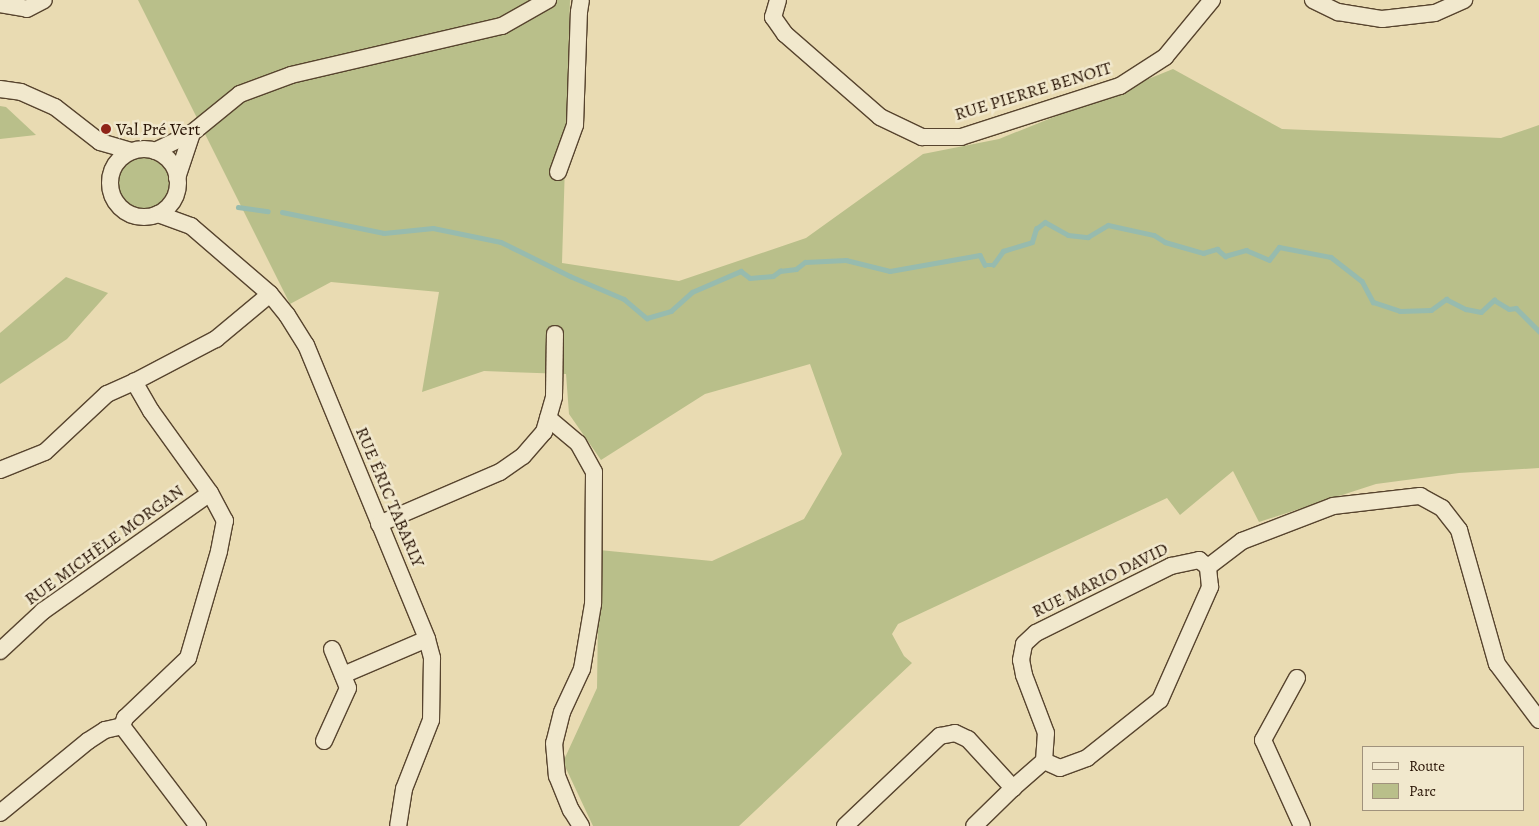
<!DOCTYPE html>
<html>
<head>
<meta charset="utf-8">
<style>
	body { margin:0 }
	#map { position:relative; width:1539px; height:826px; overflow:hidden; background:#e9dbb2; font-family:Alegreya,serif }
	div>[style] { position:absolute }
	.green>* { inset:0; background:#b9bf8a }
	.round { border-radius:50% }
	.stream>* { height:4.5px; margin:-2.25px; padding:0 2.25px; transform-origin:2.25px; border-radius:2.25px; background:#97bbae }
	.roads { filter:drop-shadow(1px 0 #57442e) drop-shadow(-1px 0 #57442e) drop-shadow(0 1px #57442e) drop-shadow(0 -1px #57442e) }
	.minor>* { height:16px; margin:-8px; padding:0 8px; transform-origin:8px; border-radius:8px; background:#f1e8cd }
	.minor>.ring { margin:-8px; padding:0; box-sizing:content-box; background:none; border:16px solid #f1e8cd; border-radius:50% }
	.dots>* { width:14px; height:14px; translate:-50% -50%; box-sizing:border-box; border:2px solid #f1e8cd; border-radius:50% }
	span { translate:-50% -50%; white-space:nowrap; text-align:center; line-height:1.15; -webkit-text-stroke:5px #f1e8cd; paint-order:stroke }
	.street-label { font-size:18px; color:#261102 }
	.poi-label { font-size:18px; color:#261102 }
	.left { translate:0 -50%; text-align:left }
	.legend { position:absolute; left:1362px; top:746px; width:162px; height:65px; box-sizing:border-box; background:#f1e8cd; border:1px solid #a0927c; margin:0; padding:6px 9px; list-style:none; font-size:15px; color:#261102 }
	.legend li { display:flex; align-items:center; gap:10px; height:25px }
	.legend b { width:25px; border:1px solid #a0927c }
</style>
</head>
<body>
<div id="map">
	<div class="green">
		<div style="clip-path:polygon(138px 0,570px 0,562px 263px,679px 281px,806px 238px,923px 154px,999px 139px,1173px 69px,1282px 129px,1501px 138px,1539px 125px,1539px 468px,1459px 473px,1376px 484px,1259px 522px,1233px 471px,1180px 515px,1167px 498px,898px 624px,892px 634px,904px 656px,912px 663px,739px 826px,593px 826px,563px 762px,597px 688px,599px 550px,712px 561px,804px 519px,842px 454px,810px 364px,705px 394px,601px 460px,569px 414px,566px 374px,484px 371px,422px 392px,439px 292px,331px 282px,290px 304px)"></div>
		<div style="clip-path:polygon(0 106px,6px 107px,36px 135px,0 139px)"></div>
		<div class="round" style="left:118px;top:157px;width:52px;height:52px"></div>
		<div style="clip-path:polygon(66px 277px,108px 293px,67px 339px,0 384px,0 333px)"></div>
	</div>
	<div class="stream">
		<div style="left:238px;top:207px;width:30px;rotate:8deg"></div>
		<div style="left:282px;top:212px;width:104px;rotate:11.6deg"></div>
		<div style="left:384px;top:233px;width:49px;rotate:-5.8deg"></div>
		<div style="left:433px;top:228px;width:69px;rotate:11.6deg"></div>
		<div style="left:501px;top:242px;width:77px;rotate:26.2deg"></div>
		<div style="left:570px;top:276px;width:59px;rotate:23.1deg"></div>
		<div style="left:624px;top:299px;width:30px;rotate:40deg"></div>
		<div style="left:647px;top:318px;width:25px;rotate:-16deg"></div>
		<div style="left:671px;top:311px;width:28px;rotate:-42deg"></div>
		<div style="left:692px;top:292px;width:53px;rotate:-23.2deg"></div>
		<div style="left:741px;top:271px;width:11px;rotate:38deg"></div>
		<div style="left:750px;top:278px;width:23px;rotate:-5deg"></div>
		<div style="left:773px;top:276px;width:9px;rotate:-36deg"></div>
		<div style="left:780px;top:271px;width:16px;rotate:-7deg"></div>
		<div style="left:796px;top:269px;width:11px;rotate:-38deg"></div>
		<div style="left:805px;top:262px;width:41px;rotate:-2.8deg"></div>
		<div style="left:846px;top:260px;width:45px;rotate:14deg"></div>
		<div style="left:890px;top:271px;width:91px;rotate:-10.1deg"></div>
		<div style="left:980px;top:255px;width:11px;rotate:63deg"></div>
		<div style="left:985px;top:265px;width:8px"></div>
		<div style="left:993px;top:265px;width:17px;rotate:-54deg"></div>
		<div style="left:1003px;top:251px;width:30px;rotate:-17deg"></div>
		<div style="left:1032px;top:242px;width:14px;rotate:-73deg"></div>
		<div style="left:1036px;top:229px;width:11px;rotate:-38deg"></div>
		<div style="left:1045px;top:222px;width:26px;rotate:29deg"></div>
		<div style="left:1068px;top:235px;width:20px;rotate:6deg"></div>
		<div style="left:1088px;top:237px;width:23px;rotate:-31deg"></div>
		<div style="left:1108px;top:225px;width:47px;rotate:12.3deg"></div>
		<div style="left:1154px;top:235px;width:13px;rotate:32deg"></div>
		<div style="left:1165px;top:242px;width:40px;rotate:16deg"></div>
		<div style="left:1203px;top:253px;width:15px;rotate:-16deg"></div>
		<div style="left:1217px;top:249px;width:11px;rotate:41deg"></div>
		<div style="left:1225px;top:256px;width:22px;rotate:-16deg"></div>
		<div style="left:1246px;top:250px;width:25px;rotate:23deg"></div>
		<div style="left:1269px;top:260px;width:16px;rotate:-52deg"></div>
		<div style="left:1279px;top:247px;width:53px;rotate:10.9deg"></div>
		<div style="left:1331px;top:257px;width:39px;rotate:38deg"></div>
		<div style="left:1362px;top:281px;width:24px;rotate:62deg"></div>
		<div style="left:1373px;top:302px;width:28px;rotate:18deg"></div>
		<div style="left:1400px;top:311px;width:31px;rotate:-2deg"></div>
		<div style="left:1431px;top:310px;width:19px;rotate:-36deg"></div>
		<div style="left:1446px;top:299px;width:22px;rotate:27deg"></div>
		<div style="left:1466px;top:309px;width:15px;rotate:11deg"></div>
		<div style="left:1481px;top:312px;width:18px;rotate:-43deg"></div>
		<div style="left:1494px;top:300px;width:17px;rotate:31deg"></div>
		<div style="left:1509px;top:309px;width:7px;rotate:-8deg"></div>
		<div style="left:1516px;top:308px;width:33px;rotate:45deg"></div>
	</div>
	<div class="roads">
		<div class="minor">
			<div style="left:778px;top:0;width:18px;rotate:106deg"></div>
			<div style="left:773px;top:17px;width:21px;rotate:55deg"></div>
			<div style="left:785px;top:34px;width:126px;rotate:41.1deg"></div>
			<div style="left:880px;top:117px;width:47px;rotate:25.5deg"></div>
			<div style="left:922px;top:137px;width:39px"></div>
			<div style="left:961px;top:137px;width:167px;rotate:-17.8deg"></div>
			<div style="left:1120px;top:86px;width:54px;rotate:-32.8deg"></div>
			<div style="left:1165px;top:57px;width:74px;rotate:-50.5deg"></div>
			<div style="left:1313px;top:0;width:28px;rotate:26deg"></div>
			<div style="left:1338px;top:12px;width:45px;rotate:9deg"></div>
			<div style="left:1382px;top:19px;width:53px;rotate:-6.5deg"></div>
			<div style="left:1435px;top:13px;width:32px;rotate:-24deg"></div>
			<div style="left:0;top:4px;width:27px;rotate:10deg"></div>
			<div style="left:27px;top:9px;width:19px;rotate:-28deg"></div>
			<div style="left:0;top:89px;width:21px;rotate:8deg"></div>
			<div style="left:21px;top:92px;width:37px;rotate:24deg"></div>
			<div style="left:55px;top:107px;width:57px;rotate:37.9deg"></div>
			<div style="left:100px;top:142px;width:33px;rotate:16deg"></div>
			<div class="ring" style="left:110px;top:149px;width:52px;height:52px"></div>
			<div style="left:155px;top:151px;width:41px;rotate:-25.9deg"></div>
			<div style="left:192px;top:133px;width:62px;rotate:-39.1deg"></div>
			<div style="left:240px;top:94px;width:54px;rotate:-20.4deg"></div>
			<div style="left:291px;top:75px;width:217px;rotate:-13.1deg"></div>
			<div style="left:502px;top:26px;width:53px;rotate:-29.5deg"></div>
			<div style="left:558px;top:172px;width:50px;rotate:-70.1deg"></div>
			<div style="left:575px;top:125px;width:113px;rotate:-88deg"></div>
			<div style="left:579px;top:12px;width:12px;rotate:-81deg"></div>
			<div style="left:177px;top:178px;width:47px;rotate:-71.6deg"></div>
			<div style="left:158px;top:214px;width:35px;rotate:20deg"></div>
			<div style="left:191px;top:226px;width:104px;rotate:40.7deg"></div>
			<div style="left:270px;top:294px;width:27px;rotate:51deg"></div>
			<div style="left:287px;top:315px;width:36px;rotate:58deg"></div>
			<div style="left:306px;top:345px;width:318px;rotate:67.6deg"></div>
			<div style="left:427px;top:639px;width:20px;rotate:75deg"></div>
			<div style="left:432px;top:658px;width:62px;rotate:90.9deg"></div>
			<div style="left:431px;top:720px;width:74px;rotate:111.4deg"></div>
			<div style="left:404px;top:789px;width:37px;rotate:99deg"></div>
			<div style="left:548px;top:418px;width:39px;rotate:40deg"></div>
			<div style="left:578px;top:443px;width:33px;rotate:61deg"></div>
			<div style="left:594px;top:472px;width:132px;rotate:90.4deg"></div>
			<div style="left:593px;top:604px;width:66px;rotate:99.6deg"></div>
			<div style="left:582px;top:669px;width:47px;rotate:114.9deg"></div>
			<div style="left:562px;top:712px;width:32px;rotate:104deg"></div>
			<div style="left:554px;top:743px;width:33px;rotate:85deg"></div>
			<div style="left:557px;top:776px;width:37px;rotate:68deg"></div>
			<div style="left:571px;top:810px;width:19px;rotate:58deg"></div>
			<div style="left:0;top:470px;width:48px;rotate:-21.8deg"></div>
			<div style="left:45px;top:452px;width:85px;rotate:-43.1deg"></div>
			<div style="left:107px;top:394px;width:30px;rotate:-24deg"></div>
			<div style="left:379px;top:524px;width:132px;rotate:-23.3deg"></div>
			<div style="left:500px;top:472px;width:28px;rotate:-35deg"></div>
			<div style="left:523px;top:456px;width:32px;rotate:-49deg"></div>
			<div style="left:544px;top:432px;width:37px;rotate:-74deg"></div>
			<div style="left:554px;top:396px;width:62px;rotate:-89.1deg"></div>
			<div style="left:1208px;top:567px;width:43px;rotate:-37.4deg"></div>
			<div style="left:1242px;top:541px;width:97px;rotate:-21deg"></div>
			<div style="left:1333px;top:506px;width:88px;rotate:-6.6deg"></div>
			<div style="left:1420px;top:496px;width:25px;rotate:29deg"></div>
			<div style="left:1442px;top:508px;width:28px;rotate:52deg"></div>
			<div style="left:1459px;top:530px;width:139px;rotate:74.2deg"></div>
			<div style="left:1497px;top:664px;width:70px;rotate:53.1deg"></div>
			<div style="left:0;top:651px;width:59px;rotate:-42.9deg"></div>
			<div style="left:43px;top:611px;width:204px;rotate:-35.2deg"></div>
			<div style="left:343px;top:675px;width:91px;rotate:-23.2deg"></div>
			<div style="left:1297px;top:678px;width:71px;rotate:118.7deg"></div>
			<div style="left:1263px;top:740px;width:94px;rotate:65.6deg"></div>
			<div style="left:122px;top:726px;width:9px;rotate:-69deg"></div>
			<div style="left:125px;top:718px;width:87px;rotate:-43.6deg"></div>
			<div style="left:188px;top:658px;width:111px;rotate:-73.8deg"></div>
			<div style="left:219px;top:551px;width:31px;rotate:-79deg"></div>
			<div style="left:225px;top:521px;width:32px;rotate:-118deg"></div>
			<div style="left:210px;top:493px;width:101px;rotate:-125.7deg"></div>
			<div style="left:151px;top:411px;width:34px;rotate:-120deg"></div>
			<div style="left:134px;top:382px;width:93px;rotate:-27.7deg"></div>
			<div style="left:216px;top:339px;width:70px;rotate:-39.8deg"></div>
			<div style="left:122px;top:726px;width:126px;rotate:52.8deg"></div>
			<div style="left:324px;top:741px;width:58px;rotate:-65.6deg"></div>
			<div style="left:348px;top:688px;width:42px;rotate:-112.3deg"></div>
			<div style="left:1044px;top:761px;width:17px;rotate:24deg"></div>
			<div style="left:1060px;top:768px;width:29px;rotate:-20deg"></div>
			<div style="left:1087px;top:758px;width:93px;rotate:-38.5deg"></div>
			<div style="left:1160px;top:700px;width:124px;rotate:-66.1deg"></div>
			<div style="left:1210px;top:587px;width:20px;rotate:-96deg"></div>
			<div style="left:1013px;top:788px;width:41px;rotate:-41.1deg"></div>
			<div style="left:1044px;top:761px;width:28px;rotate:-86deg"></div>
			<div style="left:1046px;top:733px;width:62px;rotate:-110.8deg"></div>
			<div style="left:1024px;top:675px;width:15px;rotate:-101deg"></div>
			<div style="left:1021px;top:660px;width:16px;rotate:-79deg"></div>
			<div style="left:1024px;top:644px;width:16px;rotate:-43deg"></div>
			<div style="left:1036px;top:633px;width:151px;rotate:-26.4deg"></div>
			<div style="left:1171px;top:566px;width:29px;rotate:-12deg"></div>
			<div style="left:1199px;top:560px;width:11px;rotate:38deg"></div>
			<div style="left:0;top:813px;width:114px;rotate:-39.3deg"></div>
			<div style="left:88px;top:741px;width:20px;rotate:-33deg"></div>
			<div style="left:105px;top:730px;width:17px;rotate:-13deg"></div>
			<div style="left:845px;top:826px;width:131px;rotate:-43.5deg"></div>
			<div style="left:940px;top:736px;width:15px;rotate:-11deg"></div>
			<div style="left:955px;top:733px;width:14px;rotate:25deg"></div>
			<div style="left:968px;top:739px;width:67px;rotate:47.4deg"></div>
			<div style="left:1013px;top:788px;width:54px;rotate:135.7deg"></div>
		</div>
	</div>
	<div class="dots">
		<div style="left:106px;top:129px;background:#8f2418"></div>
	</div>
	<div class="street-label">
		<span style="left:1033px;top:91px;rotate:-17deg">RUE PIERRE BENOIT</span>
		<span style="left:390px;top:497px;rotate:67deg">RUE ÉRIC TABARLY</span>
		<span style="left:104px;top:545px;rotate:-36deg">RUE MICHÈLE MORGAN</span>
		<span style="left:1100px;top:580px;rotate:-26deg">RUE MARIO DAVID</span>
	</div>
	<div class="poi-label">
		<span class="left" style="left:116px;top:129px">Val Pré Vert</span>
	</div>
	<ul class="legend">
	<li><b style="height:6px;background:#f1e8cd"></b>Route</li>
	<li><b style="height:14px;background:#b9bf8a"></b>Parc</li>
	</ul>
</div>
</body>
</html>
